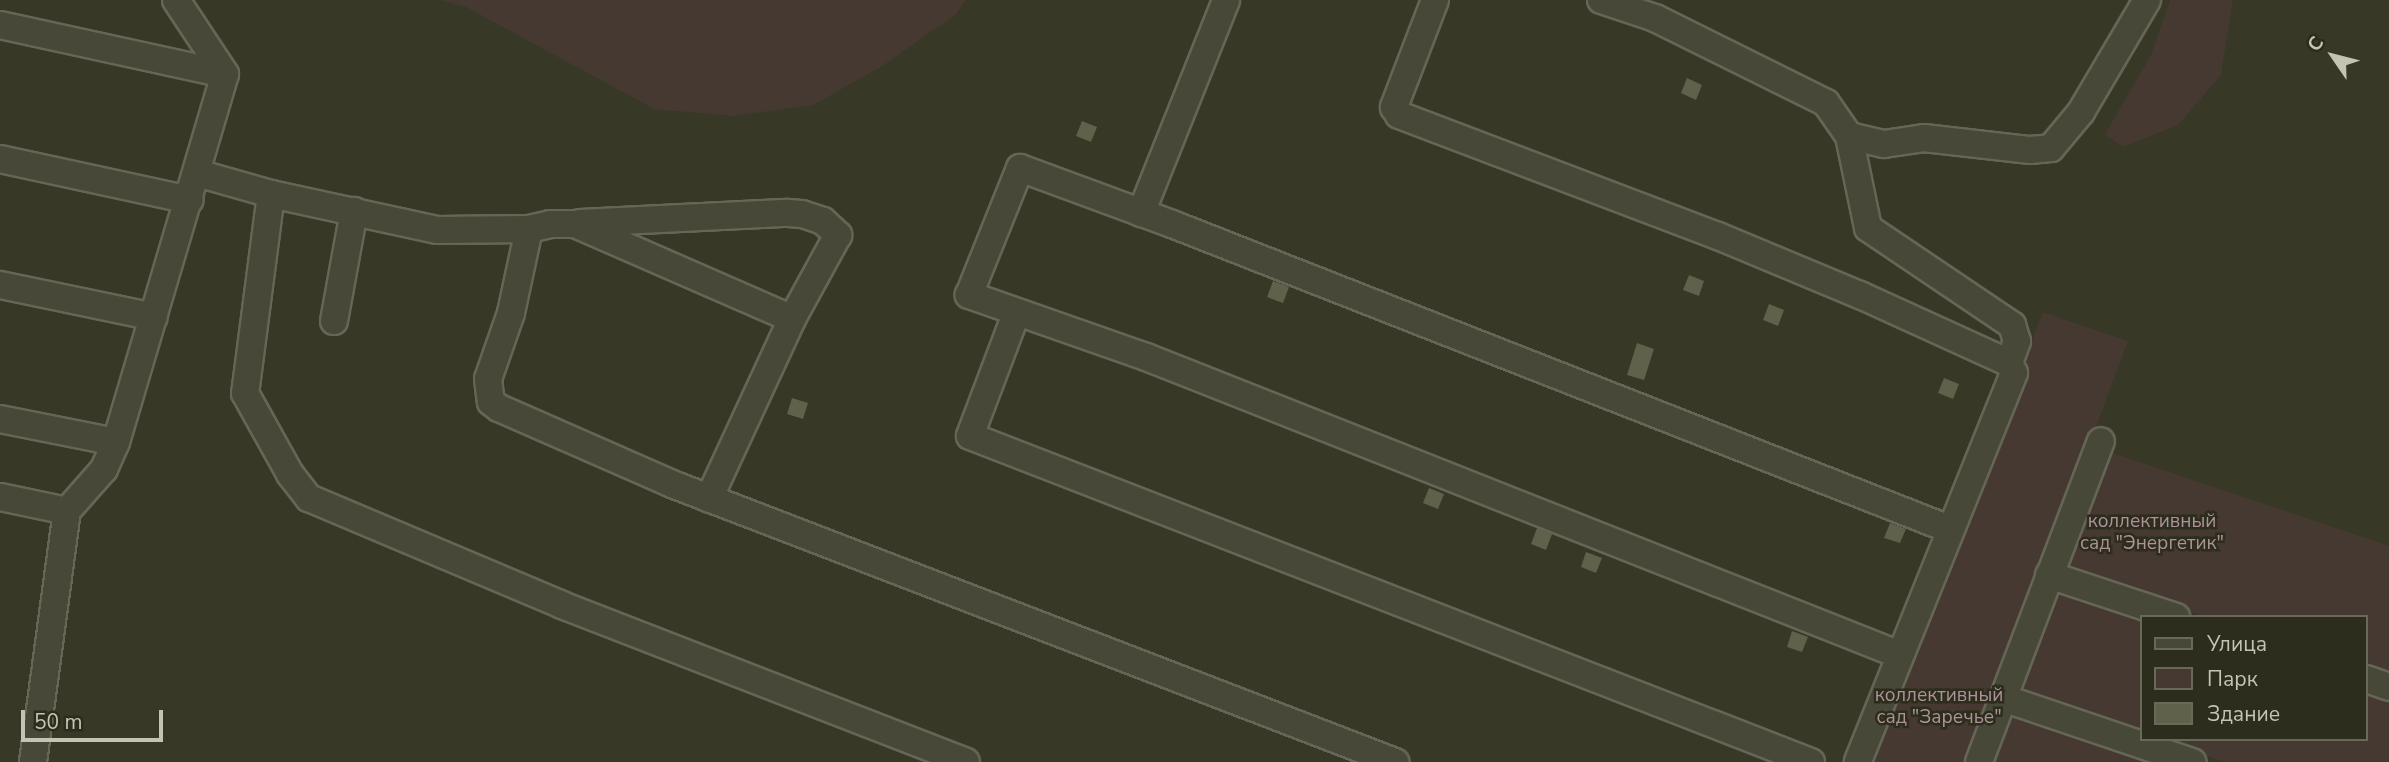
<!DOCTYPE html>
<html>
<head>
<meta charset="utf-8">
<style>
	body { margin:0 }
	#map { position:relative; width:2389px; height:762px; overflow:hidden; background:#373825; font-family:"Nunito Sans",sans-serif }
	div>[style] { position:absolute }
	.green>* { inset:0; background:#453932 }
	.building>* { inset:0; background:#60614b }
	.roads { filter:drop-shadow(2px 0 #666656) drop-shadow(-2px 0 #666656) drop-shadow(0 2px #666656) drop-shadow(0 -2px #666656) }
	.minor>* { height:26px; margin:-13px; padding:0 13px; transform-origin:13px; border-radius:13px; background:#484838 }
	span { translate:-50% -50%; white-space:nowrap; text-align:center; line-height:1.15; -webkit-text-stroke:5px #2d2d1d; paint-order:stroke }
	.park-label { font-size:19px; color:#ad929a }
	.legend { position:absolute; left:2140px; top:615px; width:228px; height:126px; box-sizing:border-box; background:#2d2d1d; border:2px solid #696959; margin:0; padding:9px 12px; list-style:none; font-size:21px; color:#c3c4b3 }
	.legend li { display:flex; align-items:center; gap:14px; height:35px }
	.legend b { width:35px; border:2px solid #696959 }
	.north { position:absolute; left:2298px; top:21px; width:70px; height:70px; -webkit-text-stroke:5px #2d2d1d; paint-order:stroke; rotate:305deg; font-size:19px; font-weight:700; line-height:28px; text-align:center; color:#c3c4b3 }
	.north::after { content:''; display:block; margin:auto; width:24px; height:32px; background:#c3c4b3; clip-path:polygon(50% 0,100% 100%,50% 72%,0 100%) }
	.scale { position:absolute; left:21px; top:710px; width:142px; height:32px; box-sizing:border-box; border:4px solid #c3c4b3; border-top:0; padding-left:9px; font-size:21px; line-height:24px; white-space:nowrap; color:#c3c4b3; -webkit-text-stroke:5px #2d2d1d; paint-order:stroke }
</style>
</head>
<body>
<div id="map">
	<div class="green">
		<div style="clip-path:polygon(439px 0,966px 0,955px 15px,881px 67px,813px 105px,733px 116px,654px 109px,466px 7px)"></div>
		<div style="clip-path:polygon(2170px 0,2233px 0,2221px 75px,2178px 125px,2123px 147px,2105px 134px,2151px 55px)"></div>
		<div style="clip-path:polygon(2043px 312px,2128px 341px,1971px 762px,1865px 762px)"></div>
		<div style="clip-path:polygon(2107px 451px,2389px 546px,2389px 679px,2366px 671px,2366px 617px,2205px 617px,2061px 569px)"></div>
		<div style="clip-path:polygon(2055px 585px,2142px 617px,2142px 735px,2013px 692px)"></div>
		<div style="clip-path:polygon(2366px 687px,2389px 694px,2389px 762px,2225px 762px,2156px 739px,2366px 739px)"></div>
		<div style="clip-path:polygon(2008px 707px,2170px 762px,1988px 762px)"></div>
	</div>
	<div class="building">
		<div style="clip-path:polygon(1687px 78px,1702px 85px,1696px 100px,1681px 93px)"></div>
		<div style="clip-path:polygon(1082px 121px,1097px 127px,1091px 142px,1076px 136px)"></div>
		<div style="clip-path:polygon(1689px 275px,1704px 281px,1699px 296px,1683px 290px)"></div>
		<div style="clip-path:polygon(1273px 281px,1289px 287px,1283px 303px,1267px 297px)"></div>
		<div style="clip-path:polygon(1769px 304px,1784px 310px,1778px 326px,1763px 320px)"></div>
		<div style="clip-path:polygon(1637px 343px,1654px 349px,1644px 380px,1627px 375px)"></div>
		<div style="clip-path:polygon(1944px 378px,1959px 384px,1953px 399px,1938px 393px)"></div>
		<div style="clip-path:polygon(792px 398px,808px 403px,803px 419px,787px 414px)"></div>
		<div style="clip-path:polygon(1429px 488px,1444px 494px,1438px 509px,1423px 503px)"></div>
		<div style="clip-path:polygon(1890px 523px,1906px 529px,1900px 543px,1884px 538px)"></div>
		<div style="clip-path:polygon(1537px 528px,1552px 534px,1546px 550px,1531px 544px)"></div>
		<div style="clip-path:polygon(1586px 552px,1602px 558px,1596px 573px,1581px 567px)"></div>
		<div style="clip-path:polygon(1792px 631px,1808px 637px,1802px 652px,1787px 647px)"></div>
	</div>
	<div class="roads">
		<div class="minor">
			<div style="left:176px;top:0;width:89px;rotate:56.5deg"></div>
			<div style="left:1435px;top:0;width:115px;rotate:111deg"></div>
			<div style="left:1394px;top:107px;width:9px;rotate:58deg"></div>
			<div style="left:1399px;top:115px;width:341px;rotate:20.8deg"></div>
			<div style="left:1718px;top:236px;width:154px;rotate:22.6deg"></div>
			<div style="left:1860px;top:295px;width:164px;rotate:24.5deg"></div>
			<div style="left:2009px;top:363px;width:11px;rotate:63deg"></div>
			<div style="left:2014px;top:373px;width:419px;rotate:111.9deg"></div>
			<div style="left:1601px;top:0;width:57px;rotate:18.4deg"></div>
			<div style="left:1655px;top:18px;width:191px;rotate:26.4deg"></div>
			<div style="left:1826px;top:103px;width:40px;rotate:55.1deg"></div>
			<div style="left:1849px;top:136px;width:94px;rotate:78.3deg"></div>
			<div style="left:1868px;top:228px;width:174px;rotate:34deg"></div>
			<div style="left:2012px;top:325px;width:17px;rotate:73deg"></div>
			<div style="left:2017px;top:341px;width:23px;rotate:110deg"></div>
			<div style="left:0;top:25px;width:230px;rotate:12.3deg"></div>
			<div style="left:225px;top:74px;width:384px;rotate:106.5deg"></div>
			<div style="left:116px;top:442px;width:30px;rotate:114deg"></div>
			<div style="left:104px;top:469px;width:56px;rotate:131.4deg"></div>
			<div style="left:67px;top:511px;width:68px;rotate:-168.2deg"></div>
			<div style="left:1849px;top:136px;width:36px;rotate:13deg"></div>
			<div style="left:1884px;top:144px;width:40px;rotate:-8.5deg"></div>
			<div style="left:1924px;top:138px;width:107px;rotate:6.5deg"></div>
			<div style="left:2030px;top:150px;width:21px;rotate:-5deg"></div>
			<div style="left:2051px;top:148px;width:47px;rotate:-50.2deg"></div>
			<div style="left:2081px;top:112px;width:130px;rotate:-59.5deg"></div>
			<div style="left:0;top:159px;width:194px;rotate:12.2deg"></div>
			<div style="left:197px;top:173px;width:77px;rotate:15.8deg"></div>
			<div style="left:271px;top:194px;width:170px;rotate:12.2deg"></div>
			<div style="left:437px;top:230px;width:92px;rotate:-0.6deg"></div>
			<div style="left:529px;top:229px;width:22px;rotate:-13deg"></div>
			<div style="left:550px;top:224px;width:25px"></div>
			<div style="left:575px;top:224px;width:237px;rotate:23.6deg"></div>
			<div style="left:792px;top:319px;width:198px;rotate:114.8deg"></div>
			<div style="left:271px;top:194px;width:201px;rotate:97.4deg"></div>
			<div style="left:245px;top:393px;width:93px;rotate:60.9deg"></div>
			<div style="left:290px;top:474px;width:31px;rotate:52deg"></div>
			<div style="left:309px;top:498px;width:275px;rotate:22.9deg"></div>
			<div style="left:562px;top:605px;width:433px;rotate:21.2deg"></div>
			<div style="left:1141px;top:213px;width:229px;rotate:-68.2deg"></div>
			<div style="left:580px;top:223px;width:208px;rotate:-2.8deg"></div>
			<div style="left:788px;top:213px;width:14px;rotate:4deg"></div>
			<div style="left:802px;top:214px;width:22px;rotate:18deg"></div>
			<div style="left:823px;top:221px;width:21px;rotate:43deg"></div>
			<div style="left:838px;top:235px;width:96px;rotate:118.7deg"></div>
			<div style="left:529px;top:229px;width:86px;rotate:102.1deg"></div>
			<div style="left:511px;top:313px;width:70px;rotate:109.2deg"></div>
			<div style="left:488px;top:379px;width:23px;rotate:83deg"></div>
			<div style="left:491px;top:402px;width:10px;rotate:37deg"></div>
			<div style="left:499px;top:408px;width:189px;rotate:23.7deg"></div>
			<div style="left:672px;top:484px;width:775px;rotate:21.03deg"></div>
			<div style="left:0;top:285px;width:157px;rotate:11.7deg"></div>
			<div style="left:1016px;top:314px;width:130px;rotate:110.7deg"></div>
			<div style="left:970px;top:436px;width:902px;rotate:21.19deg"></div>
			<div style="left:334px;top:321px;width:112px;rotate:-79.7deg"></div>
			<div style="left:0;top:419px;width:118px;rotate:11.2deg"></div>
			<div style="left:2049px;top:575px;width:134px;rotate:18.3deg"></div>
			<div style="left:1900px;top:655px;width:811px;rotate:-158.43deg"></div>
			<div style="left:1146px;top:357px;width:188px;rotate:-160.7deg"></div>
			<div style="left:969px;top:295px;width:137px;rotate:-68.1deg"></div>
			<div style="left:1020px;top:168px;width:162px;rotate:20.2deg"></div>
			<div style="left:1172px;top:224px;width:835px;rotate:21.43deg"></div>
			<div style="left:2366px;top:679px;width:24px;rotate:19deg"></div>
			<div style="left:2003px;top:698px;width:200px;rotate:18.7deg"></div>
			<div style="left:33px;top:762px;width:253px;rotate:-82.3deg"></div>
			<div style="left:1979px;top:762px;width:343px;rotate:-69.2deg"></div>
		</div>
	</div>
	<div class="park-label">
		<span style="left:2152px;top:533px">коллективный<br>сад "Энергетик"</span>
		<span style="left:1939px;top:707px">коллективный<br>сад "Заречье"</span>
	</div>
	<ul class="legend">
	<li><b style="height:9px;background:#484838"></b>Улица</li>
	<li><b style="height:19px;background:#453932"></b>Парк</li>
	<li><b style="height:19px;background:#60614b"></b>Здание</li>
	</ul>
	<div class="north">С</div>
	<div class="scale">50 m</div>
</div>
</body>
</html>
